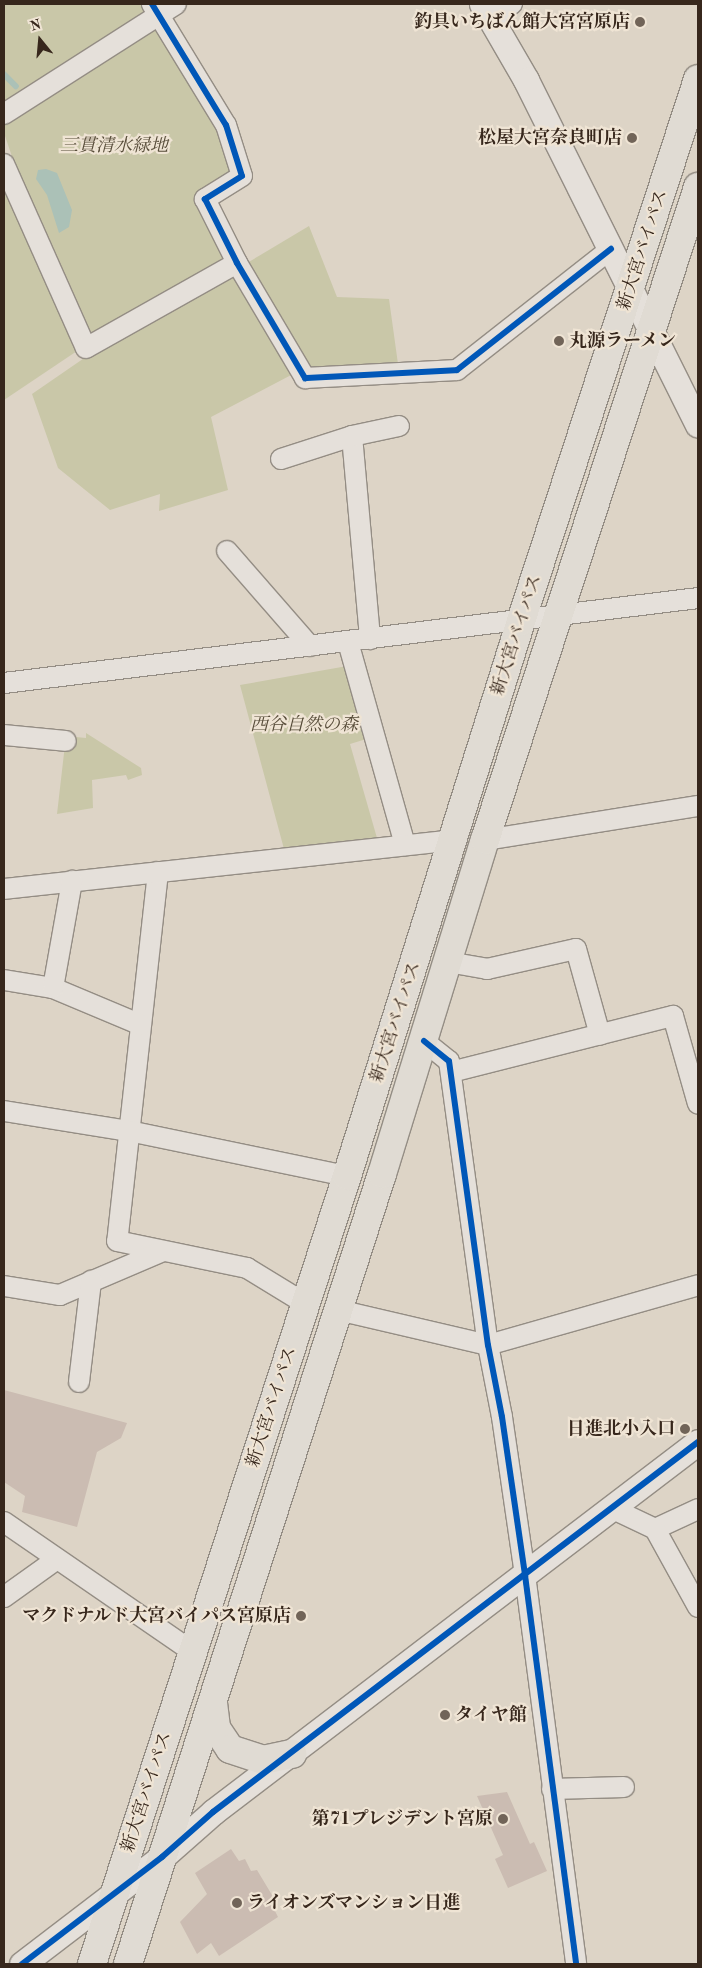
<!DOCTYPE html>
<html>
<head>
<meta charset="utf-8">
<style>
	body { margin:0 }
	#map { position:relative; width:702px; height:1968px; overflow:hidden; background:#ddd4c6; font-family:"Old Standard TT","Noto Serif JP",serif }
	div>[style] { position:absolute }
	.green>* { inset:0; background:#c9c7a8 }
	.water>* { inset:0; background:#abc1b7 }
	.stream>* { height:5.5px; margin:-2.75px; padding:0 2.75px; transform-origin:2.75px; border-radius:2.75px; background:#abc1b7 }
	.building>* { inset:0; background:#cbbcb2 }
	.roads { filter:drop-shadow(1px 0 #948d84) drop-shadow(-1px 0 #948d84) drop-shadow(0 1px #948d84) drop-shadow(0 -1px #948d84) }
	.minor>* { height:20px; margin:-10px; padding:0 10px; transform-origin:10px; border-radius:10px; background:#e5e0da }
	.tertiary>* { height:25px; margin:-12.5px; padding:0 12.5px; transform-origin:12.5px; border-radius:12.5px; background:#e5e0da }
	.trunk>* { height:28px; margin:-14px; padding:0 14px; transform-origin:14px; border-radius:14px; background:#e0dbd3 }
	.cycleway>* { height:6px; margin:-3px; padding:0 3px; transform-origin:3px; border-radius:3px; background:#0057b8 }
	.dots>* { width:14px; height:14px; translate:-50% -50%; box-sizing:border-box; border:2px solid #efe4d4; border-radius:50% }
	span { translate:-50% -50%; white-space:nowrap; text-align:center; line-height:1.15; -webkit-text-stroke:4.5px #efe4d4; paint-order:stroke }
	.poi-label { font-size:18px; color:#37271c; font-weight:700 }
	.right { translate:-100% -50%; text-align:right }
	.left { translate:0 -50%; text-align:left }
	.park-label { font-size:18px; color:#574c39; font-style:italic }
	.street-label { font-size:18px; color:#37271c }
	.frame { position:absolute; inset:0; border:5px solid #37271c; pointer-events:none }
	.north { position:absolute; left:15px; top:15px; width:50px; height:50px; -webkit-text-stroke:4px #efe4d4; paint-order:stroke; rotate:343deg; font-size:14px; font-weight:700; line-height:20px; text-align:center; color:#37271c }
	.north::after { content:''; display:block; margin:auto; width:18px; height:22px; background:#37271c; clip-path:polygon(50% 0,100% 100%,50% 72%,0 100%) }
</style>
</head>
<body>
<div id="map">
	<div class="green">
		<div style="clip-path:polygon(4px 4px,144px 4px,224px 134px,238px 174px,200px 197px,237px 269px,309px 226px,337px 297px,389px 299px,398px 364px,295px 373px,211px 417px,228px 490px,159px 511px,160px 494px,110px 510px,58px 468px,32px 394px,93px 352px,25px 195px,4px 133px)"></div>
		<div style="clip-path:polygon(4px 173px,80px 349px,4px 400px)"></div>
		<div style="clip-path:polygon(353px 665px,373px 737px,350px 744px,377px 838px,284px 849px,240px 685px)"></div>
		<div style="clip-path:polygon(86px 733px,141px 768px,142px 775px,128px 780px,126px 775px,92px 780px,93px 808px,57px 814px,66px 736px,86px 738px)"></div>
	</div>
	<div class="water">
		<div style="clip-path:polygon(46px 169px,57px 173px,72px 210px,69px 227px,59px 233px,47px 195px,36px 179px,38px 170px)"></div>
	</div>
	<div class="stream">
		<div style="left:4px;top:74px;width:17px;rotate:45deg"></div>
	</div>
	<div class="building">
		<div style="clip-path:polygon(4px 1390px,127px 1423px,121px 1438px,97px 1452px,77px 1527px,22px 1512px,25px 1496px,4px 1482px)"></div>
		<div style="clip-path:polygon(507px 1792px,530px 1844px,534px 1842px,547px 1871px,508px 1888px,495px 1859px,503px 1855px,477px 1796px)"></div>
		<div style="clip-path:polygon(231px 1849px,239px 1861px,245px 1859px,251px 1871px,257px 1870px,278px 1905px,273px 1907px,278px 1917px,219px 1956px,211px 1943px,197px 1954px,180px 1922px,207px 1894px,195px 1873px)"></div>
	</div>
	<div class="roads">
		<div class="minor">
			<div style="left:152px;top:4px;width:142px;rotate:58.6deg"></div>
			<div style="left:226px;top:125px;width:53px;rotate:72.6deg"></div>
			<div style="left:242px;top:176px;width:44px;rotate:148.1deg"></div>
			<div style="left:205px;top:199px;width:72px;rotate:63.4deg"></div>
			<div style="left:237px;top:263px;width:134px;rotate:59.4deg"></div>
			<div style="left:305px;top:378px;width:152px;rotate:-3deg"></div>
			<div style="left:457px;top:370px;width:196px;rotate:-38.2deg"></div>
			<div style="left:491px;top:19px;width:26px;rotate:-36deg"></div>
			<div style="left:4px;top:114px;width:204px;rotate:-32.6deg"></div>
			<div style="left:4px;top:164px;width:201px;rotate:66deg"></div>
			<div style="left:86px;top:348px;width:173px;rotate:-29.4deg"></div>
			<div style="left:352px;top:436px;width:204px;rotate:84.9deg"></div>
			<div style="left:281px;top:459px;width:75px;rotate:-17.9deg"></div>
			<div style="left:352px;top:436px;width:48px;rotate:-12deg"></div>
			<div style="left:227px;top:551px;width:126px;rotate:48.9deg"></div>
			<div style="left:348px;top:642px;width:211px;rotate:74.3deg"></div>
			<div style="left:4px;top:683px;width:699px;rotate:-6.98deg"></div>
			<div style="left:4px;top:735px;width:62px;rotate:5.5deg"></div>
			<div style="left:485px;top:840px;width:216px;rotate:-9.1deg"></div>
			<div style="left:158px;top:872px;width:371px;rotate:96.3deg"></div>
			<div style="left:117px;top:1241px;width:133px;rotate:11.7deg"></div>
			<div style="left:247px;top:1268px;width:69px;rotate:31.4deg"></div>
			<div style="left:4px;top:889px;width:453px;rotate:-6.2deg"></div>
			<div style="left:448px;top:962px;width:40px;rotate:10deg"></div>
			<div style="left:487px;top:969px;width:91px;rotate:-12.7deg"></div>
			<div style="left:576px;top:949px;width:89px;rotate:74.4deg"></div>
			<div style="left:4px;top:980px;width:50px;rotate:9.3deg"></div>
			<div style="left:53px;top:988px;width:95px;rotate:22.8deg"></div>
			<div style="left:53px;top:988px;width:109px;rotate:-79.9deg"></div>
			<div style="left:424px;top:1041px;width:32px;rotate:39deg"></div>
			<div style="left:449px;top:1061px;width:287px;rotate:82.2deg"></div>
			<div style="left:488px;top:1345px;width:73px;rotate:79deg"></div>
			<div style="left:502px;top:1417px;width:160px;rotate:81.7deg"></div>
			<div style="left:525px;top:1575px;width:392px;rotate:82.5deg"></div>
			<div style="left:451px;top:1072px;width:229px;rotate:-14.2deg"></div>
			<div style="left:673px;top:1016px;width:91px;rotate:74.1deg"></div>
			<div style="left:4px;top:1111px;width:127px;rotate:9.1deg"></div>
			<div style="left:129px;top:1131px;width:223px;rotate:11.7deg"></div>
			<div style="left:4px;top:1286px;width:57px;rotate:9.1deg"></div>
			<div style="left:60px;top:1295px;width:112px;rotate:-23.1deg"></div>
			<div style="left:338px;top:1310px;width:154px;rotate:13.1deg"></div>
			<div style="left:488px;top:1345px;width:218px;rotate:-15.9deg"></div>
			<div style="left:79px;top:1382px;width:102px;rotate:-83.2deg"></div>
			<div style="left:611px;top:1508px;width:49px;rotate:25.5deg"></div>
			<div style="left:655px;top:1529px;width:47px;rotate:-24.9deg"></div>
			<div style="left:4px;top:1522px;width:228px;rotate:34.5deg"></div>
			<div style="left:655px;top:1529px;width:89px;rotate:61.1deg"></div>
			<div style="left:4px;top:1597px;width:65px;rotate:-35.6deg"></div>
			<div style="left:552px;top:1789px;width:72px;rotate:-1.6deg"></div>
		</div>
		<div class="tertiary">
			<div style="left:482px;top:4px;width:88px;rotate:59.9deg"></div>
			<div style="left:526px;top:80px;width:385px;rotate:63.5deg"></div>
			<div style="left:22px;top:1964px;width:176px;rotate:-37.4deg"></div>
			<div style="left:162px;top:1857px;width:68px;rotate:-41.4deg"></div>
			<div style="left:213px;top:1812px;width:610px;rotate:-37.34deg"></div>
		</div>
		<div class="trunk">
			<div style="left:213px;top:1703px;width:25px;rotate:83deg"></div>
			<div style="left:216px;top:1728px;width:25px;rotate:56deg"></div>
			<div style="left:230px;top:1749px;width:35px;rotate:18deg"></div>
			<div style="left:263px;top:1760px;width:30px;rotate:-12deg"></div>
			<div style="left:92px;top:1964px;width:828px;rotate:-72.07deg"></div>
			<div style="left:347px;top:1176px;width:582px;rotate:-72.59deg"></div>
			<div style="left:521px;top:621px;width:570px;rotate:-71.91deg"></div>
			<div style="left:128px;top:1964px;width:830px;rotate:-72.18deg"></div>
			<div style="left:382px;top:1174px;width:350px;rotate:-72.9deg"></div>
			<div style="left:485px;top:840px;width:687px;rotate:-71.93deg"></div>
		</div>
	</div>
	<div class="cycleway">
		<div style="left:152px;top:4px;width:142px;rotate:58.6deg"></div>
		<div style="left:226px;top:125px;width:53px;rotate:72.6deg"></div>
		<div style="left:242px;top:176px;width:44px;rotate:148.1deg"></div>
		<div style="left:205px;top:199px;width:72px;rotate:63.4deg"></div>
		<div style="left:237px;top:263px;width:134px;rotate:59.4deg"></div>
		<div style="left:305px;top:378px;width:152px;rotate:-3deg"></div>
		<div style="left:457px;top:370px;width:196px;rotate:-38.2deg"></div>
		<div style="left:424px;top:1041px;width:32px;rotate:39deg"></div>
		<div style="left:449px;top:1061px;width:287px;rotate:82.2deg"></div>
		<div style="left:488px;top:1345px;width:73px;rotate:79deg"></div>
		<div style="left:502px;top:1417px;width:160px;rotate:81.7deg"></div>
		<div style="left:525px;top:1575px;width:392px;rotate:82.5deg"></div>
		<div style="left:22px;top:1964px;width:176px;rotate:-37.4deg"></div>
		<div style="left:162px;top:1857px;width:68px;rotate:-41.4deg"></div>
		<div style="left:213px;top:1812px;width:610px;rotate:-37.34deg"></div>
	</div>
	<div class="dots">
		<div style="left:640px;top:22px;background:#716458"></div>
		<div style="left:632px;top:138px;background:#716458"></div>
		<div style="left:559px;top:341px;background:#716458"></div>
		<div style="left:685px;top:1429px;background:#716458"></div>
		<div style="left:301px;top:1616px;background:#716458"></div>
		<div style="left:445px;top:1715px;background:#716458"></div>
		<div style="left:503px;top:1819px;background:#716458"></div>
		<div style="left:237px;top:1903px;background:#716458"></div>
	</div>
	<div class="poi-label">
		<span class="right" style="left:630px;top:22px">釣具いちばん館大宮宮原店</span>
		<span class="right" style="left:622px;top:138px">松屋大宮奈良町店</span>
		<span class="left" style="left:569px;top:341px">丸源ラーメン</span>
		<span class="right" style="left:675px;top:1429px">日進北小入口</span>
		<span class="right" style="left:291px;top:1616px">マクドナルド大宮バイパス宮原店</span>
		<span class="left" style="left:455px;top:1715px">タイヤ館</span>
		<span class="right" style="left:493px;top:1819px">第71プレジデント宮原</span>
		<span class="left" style="left:247px;top:1903px">ライオンズマンション日進</span>
	</div>
	<div class="park-label">
		<span style="left:114px;top:146px">三貫清水緑地</span>
		<span style="left:304px;top:725px">西谷自然の森</span>
	</div>
	<div class="street-label">
		<span style="left:643px;top:250px;rotate:-72deg">新大宮バイパス</span>
		<span style="left:517px;top:635px;rotate:-72deg">新大宮バイパス</span>
		<span style="left:396px;top:1022px;rotate:-72deg">新大宮バイパス</span>
		<span style="left:272px;top:1407px;rotate:-72deg">新大宮バイパス</span>
		<span style="left:147px;top:1792px;rotate:-72deg">新大宮バイパス</span>
	</div>
	<div class="frame"></div>
	<div class="north">N</div>
</div>
</body>
</html>
